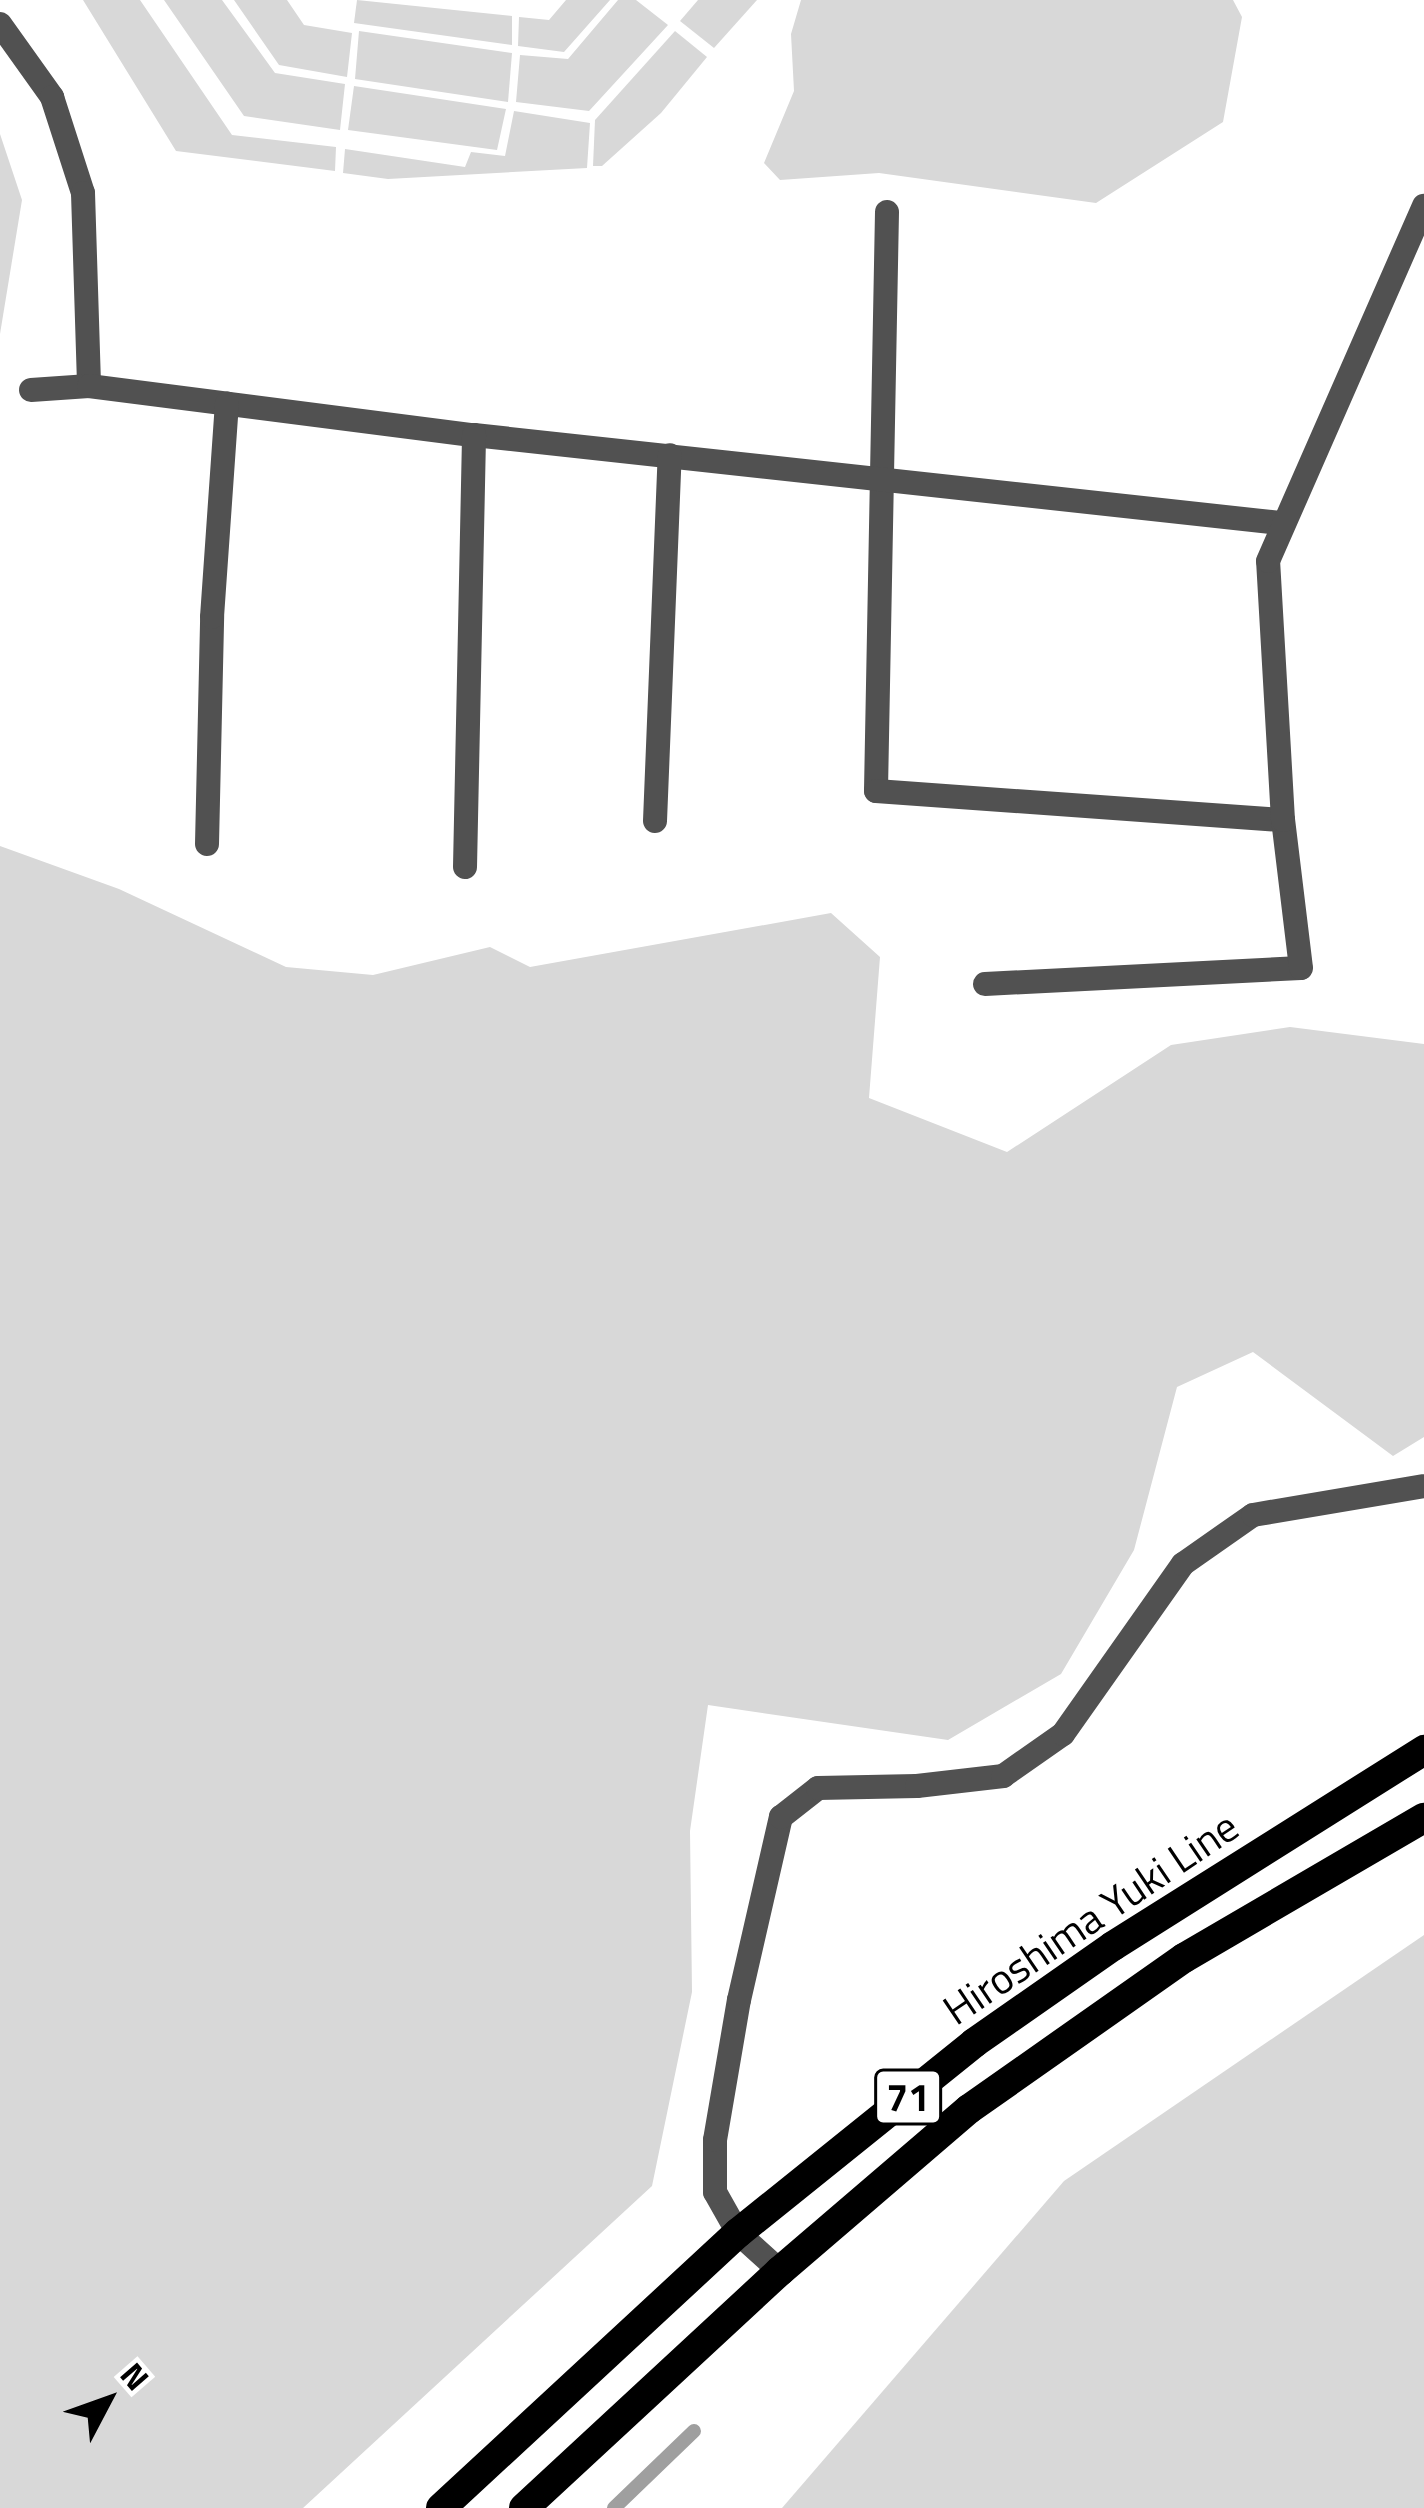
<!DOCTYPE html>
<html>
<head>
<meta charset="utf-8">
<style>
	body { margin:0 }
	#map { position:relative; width:1424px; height:2508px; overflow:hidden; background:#fff; font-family:"Titillium Web",sans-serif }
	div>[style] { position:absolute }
	.green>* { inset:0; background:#d8d8d8 }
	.stream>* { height:14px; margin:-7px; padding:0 7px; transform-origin:7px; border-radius:7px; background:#9f9f9f }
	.street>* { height:24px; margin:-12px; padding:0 12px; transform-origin:12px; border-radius:12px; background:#515151 }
	.primary>* { height:30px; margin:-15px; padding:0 15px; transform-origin:15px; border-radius:15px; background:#000 }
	span { translate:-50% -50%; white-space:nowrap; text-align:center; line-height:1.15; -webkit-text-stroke:10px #fff; paint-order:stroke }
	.shield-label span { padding:3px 9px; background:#fff; border:3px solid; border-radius:9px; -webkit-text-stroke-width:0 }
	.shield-label { font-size:39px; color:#000; font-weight:700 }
	.street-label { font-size:42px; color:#000 }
	.north { position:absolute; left:48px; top:2340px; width:120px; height:120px; -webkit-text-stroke:9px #fff; paint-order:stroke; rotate:49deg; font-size:33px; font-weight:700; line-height:48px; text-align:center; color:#000 }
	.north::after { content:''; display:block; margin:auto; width:42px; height:54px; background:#000; clip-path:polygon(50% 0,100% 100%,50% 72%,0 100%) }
</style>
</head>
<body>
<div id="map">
	<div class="green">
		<div style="clip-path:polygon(83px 0,140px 0,232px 135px,336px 147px,335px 171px,176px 151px)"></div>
		<div style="clip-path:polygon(164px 0,222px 0,275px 73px,345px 84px,340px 130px,244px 116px)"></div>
		<div style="clip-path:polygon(234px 0,287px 0,304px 25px,352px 33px,347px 77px,279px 65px)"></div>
		<div style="clip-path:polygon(357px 0,512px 16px,512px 45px,354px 23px)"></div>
		<div style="clip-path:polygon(566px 0,610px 0,564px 52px,518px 46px,519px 17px,549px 20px)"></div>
		<div style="clip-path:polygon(618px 0,636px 0,668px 25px,589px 111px,516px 102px,520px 55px,568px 59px)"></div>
		<div style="clip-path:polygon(698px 0,757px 0,714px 48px,680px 21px)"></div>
		<div style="clip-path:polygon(801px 0,1233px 0,1242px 17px,1223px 122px,1096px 203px,879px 173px,780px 180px,764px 163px,794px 91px,791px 34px)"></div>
		<div style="clip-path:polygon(359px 31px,512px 53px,508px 102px,355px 79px)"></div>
		<div style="clip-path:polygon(675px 31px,707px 57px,661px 113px,602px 166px,593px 166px,595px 120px)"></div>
		<div style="clip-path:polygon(354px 86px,506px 109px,497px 150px,348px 130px)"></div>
		<div style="clip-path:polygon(514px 111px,590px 123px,587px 168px,388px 179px,343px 173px,345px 149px,465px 167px,471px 152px,505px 156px)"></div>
		<div style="clip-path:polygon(0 134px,22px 200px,0 334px)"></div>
		<div style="clip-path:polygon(0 846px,119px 889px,286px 967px,373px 975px,490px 947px,530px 967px,831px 913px,880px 957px,869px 1098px,1007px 1152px,1171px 1045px,1290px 1027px,1424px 1044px,1424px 1437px,1393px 1456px,1253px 1352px,1177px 1387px,1134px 1550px,1061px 1674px,948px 1740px,708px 1705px,690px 1831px,692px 1992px,652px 2186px,303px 2508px,0 2508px)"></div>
		<div style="clip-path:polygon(1424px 1935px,1424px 2508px,782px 2508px,1064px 2181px)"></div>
	</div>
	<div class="stream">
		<div style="left:614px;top:2508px;width:111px;rotate:-43.9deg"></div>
	</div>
	<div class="street">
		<div style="left:0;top:24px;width:90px;rotate:54.5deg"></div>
		<div style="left:52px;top:97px;width:101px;rotate:72.1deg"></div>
		<div style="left:83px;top:193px;width:193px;rotate:88.2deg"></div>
		<div style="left:887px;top:212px;width:579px;rotate:91.09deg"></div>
		<div style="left:876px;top:791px;width:408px;rotate:4.1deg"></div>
		<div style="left:31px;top:390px;width:58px;rotate:-3.9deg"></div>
		<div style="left:89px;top:386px;width:388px;rotate:7.3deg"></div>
		<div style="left:474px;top:435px;width:811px;rotate:6.23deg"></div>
		<div style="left:655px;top:821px;width:366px;rotate:-87.7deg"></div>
		<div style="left:207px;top:844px;width:227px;rotate:-88.7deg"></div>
		<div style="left:212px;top:617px;width:214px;rotate:-86deg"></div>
		<div style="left:465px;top:867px;width:432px;rotate:-88.8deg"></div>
		<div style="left:985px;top:984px;width:316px;rotate:-2.9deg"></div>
		<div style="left:1301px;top:968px;width:149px;rotate:-96.9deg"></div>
		<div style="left:1283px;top:820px;width:259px;rotate:-93.3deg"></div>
		<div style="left:1268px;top:561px;width:388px;rotate:-66.3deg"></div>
		<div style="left:780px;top:2271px;width:57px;rotate:-137.9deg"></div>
		<div style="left:738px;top:2233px;width:47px;rotate:-119.3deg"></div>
		<div style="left:715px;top:2192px;width:52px;rotate:-90deg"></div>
		<div style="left:715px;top:2140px;width:142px;rotate:-80.3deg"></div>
		<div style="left:739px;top:2000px;width:188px;rotate:-77.1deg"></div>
		<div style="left:781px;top:1817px;width:47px;rotate:-38.1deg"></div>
		<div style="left:818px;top:1788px;width:99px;rotate:-1.2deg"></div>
		<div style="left:917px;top:1786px;width:87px;rotate:-6.6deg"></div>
		<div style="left:1003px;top:1776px;width:73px;rotate:-35deg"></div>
		<div style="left:1063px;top:1734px;width:208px;rotate:-54.8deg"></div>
		<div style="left:1183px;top:1564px;width:85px;rotate:-35deg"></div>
		<div style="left:1253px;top:1515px;width:173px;rotate:-9.6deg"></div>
	</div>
	<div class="primary">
		<div style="left:441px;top:2508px;width:405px;rotate:-42.8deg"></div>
		<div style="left:738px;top:2233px;width:303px;rotate:-38.8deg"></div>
		<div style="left:974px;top:2043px;width:169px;rotate:-34.9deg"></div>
		<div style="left:1113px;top:1946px;width:368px;rotate:-32.2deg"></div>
		<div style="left:524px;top:2508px;width:349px;rotate:-42.8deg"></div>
		<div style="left:780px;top:2271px;width:249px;rotate:-40.6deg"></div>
		<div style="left:969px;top:2109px;width:263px;rotate:-35.1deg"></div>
		<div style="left:1184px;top:1958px;width:278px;rotate:-30.3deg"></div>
	</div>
	<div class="shield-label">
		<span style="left:908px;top:2097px">71</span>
	</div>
	<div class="street-label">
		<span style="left:1090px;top:1917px;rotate:-34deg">Hiroshima Yuki Line</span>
	</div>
	<div class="north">N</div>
</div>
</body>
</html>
